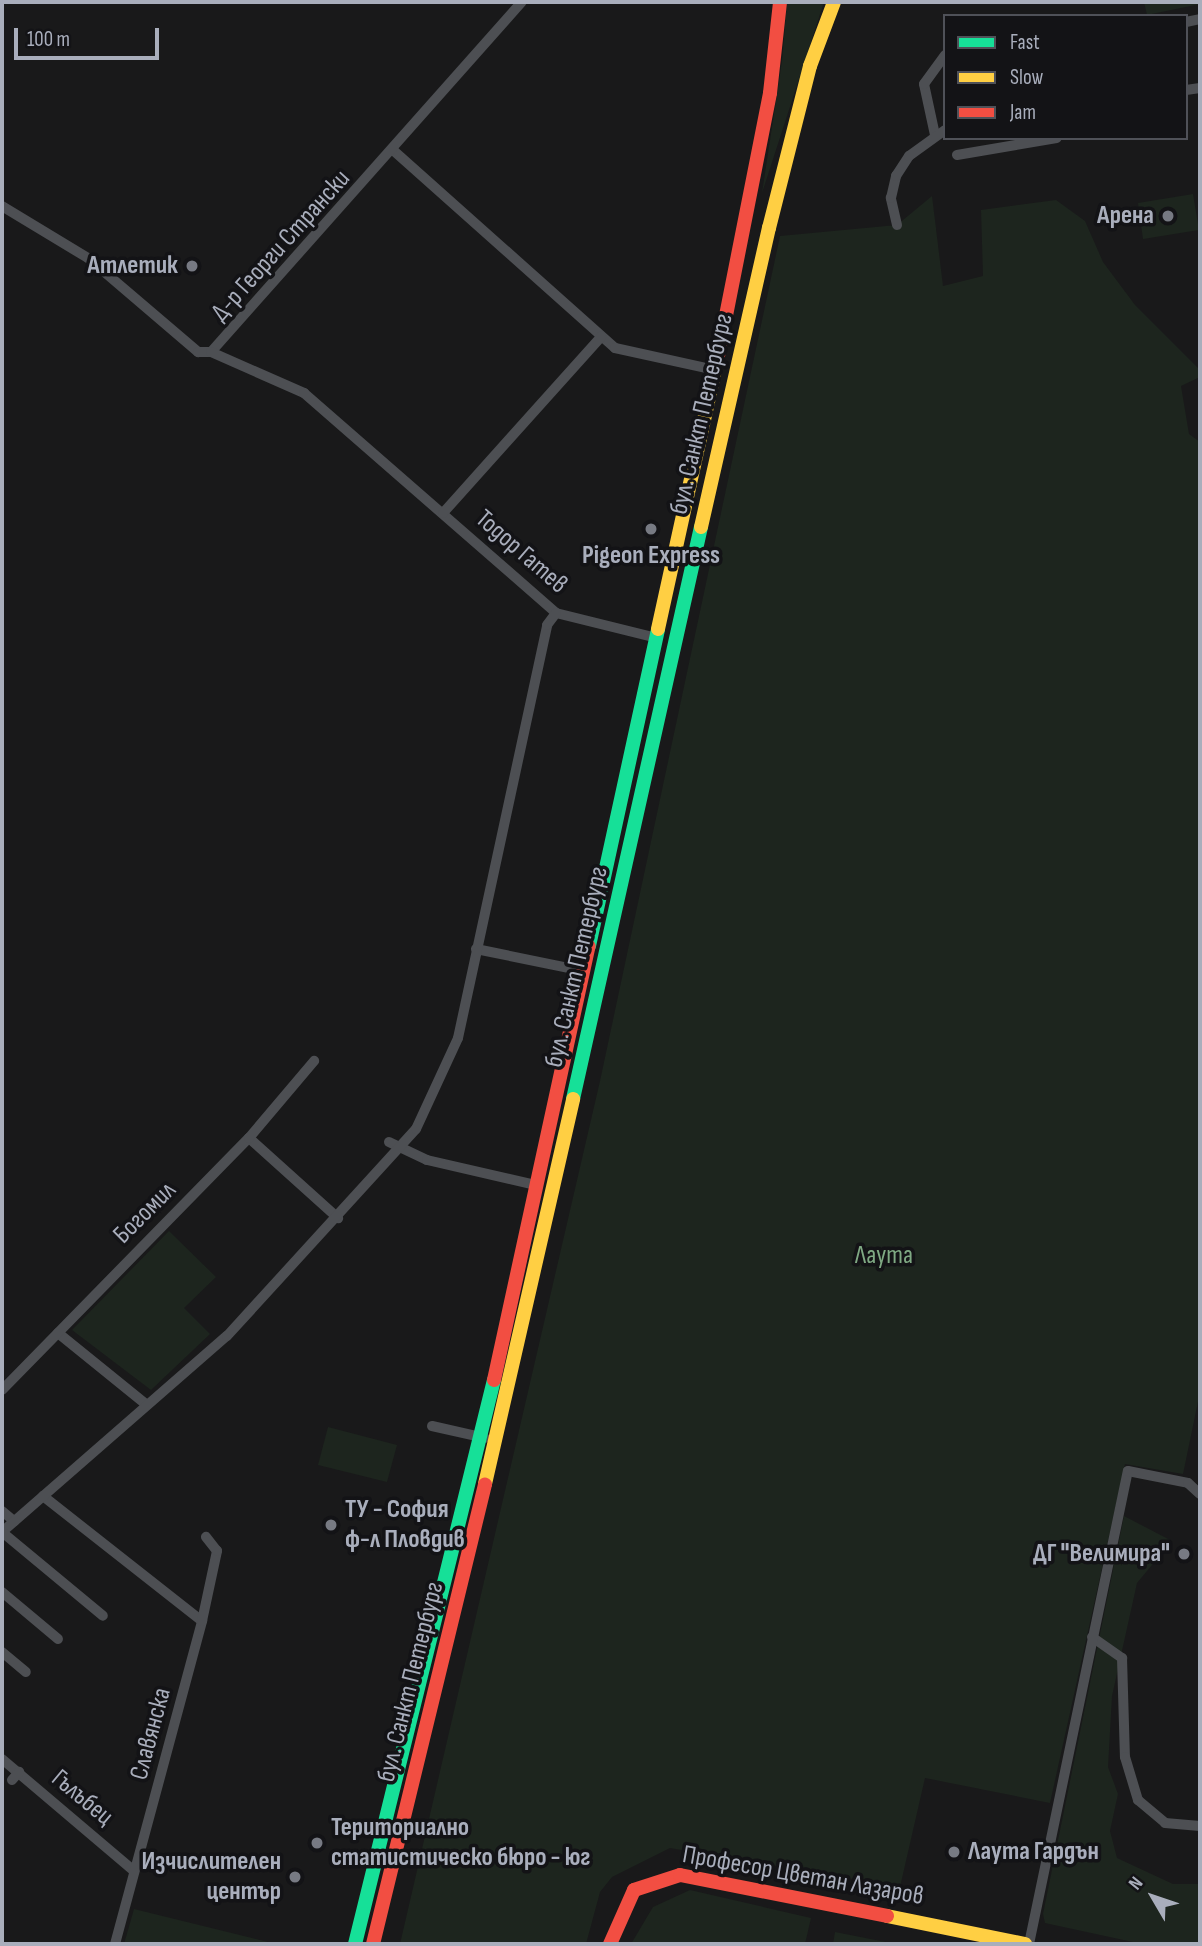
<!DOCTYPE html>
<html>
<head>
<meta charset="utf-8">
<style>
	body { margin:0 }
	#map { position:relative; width:1202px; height:1946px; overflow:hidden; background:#19191a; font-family:"Sofia Sans Condensed",sans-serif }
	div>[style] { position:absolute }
	.green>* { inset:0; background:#1d251e }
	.street>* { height:10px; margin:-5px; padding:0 5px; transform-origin:5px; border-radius:5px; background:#4d4f53 }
	.fast>* { height:14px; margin:-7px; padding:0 7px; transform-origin:7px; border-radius:7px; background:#16e098 }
	.slow>* { height:14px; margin:-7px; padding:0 7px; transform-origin:7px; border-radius:7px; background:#ffcf43 }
	.jam>* { height:14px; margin:-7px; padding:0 7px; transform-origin:7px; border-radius:7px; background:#f24e42 }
	.dots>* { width:19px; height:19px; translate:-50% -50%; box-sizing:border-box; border:4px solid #131316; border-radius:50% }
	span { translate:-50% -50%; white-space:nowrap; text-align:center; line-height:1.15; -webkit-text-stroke:7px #131316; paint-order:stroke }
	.poi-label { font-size:26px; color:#a9aebc; font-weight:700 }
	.right { translate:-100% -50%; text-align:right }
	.left { translate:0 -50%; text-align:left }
	.street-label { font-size:26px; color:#a9aebc }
	.park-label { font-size:26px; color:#7fa983 }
	.frame { position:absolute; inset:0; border:4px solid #a9aebc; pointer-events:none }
	.legend { position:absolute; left:943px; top:14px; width:245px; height:126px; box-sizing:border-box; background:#131316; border:2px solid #4f5158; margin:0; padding:9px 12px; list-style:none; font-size:21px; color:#a9aebc }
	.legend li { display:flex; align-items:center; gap:14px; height:35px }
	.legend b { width:35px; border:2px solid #4f5158 }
	.north { position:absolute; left:1118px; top:1862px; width:70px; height:70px; -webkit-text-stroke:5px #131316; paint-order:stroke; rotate:309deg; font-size:19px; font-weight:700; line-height:28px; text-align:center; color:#a9aebc }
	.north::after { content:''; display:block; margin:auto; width:24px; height:32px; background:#a9aebc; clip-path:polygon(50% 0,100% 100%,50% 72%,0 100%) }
	.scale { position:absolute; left:14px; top:28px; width:145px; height:32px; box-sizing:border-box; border:4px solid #a9aebc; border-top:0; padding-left:9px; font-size:21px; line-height:24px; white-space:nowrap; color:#a9aebc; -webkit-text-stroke:5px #131316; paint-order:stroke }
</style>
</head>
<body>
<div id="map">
	<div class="green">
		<div style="clip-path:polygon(787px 2px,824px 2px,762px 193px,782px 61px)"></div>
		<div style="clip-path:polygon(1144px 2px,1200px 2px,1200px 4px,1147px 15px)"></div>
		<div style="clip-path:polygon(1193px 194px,1199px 230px,1143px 239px,1138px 203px)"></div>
		<div style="clip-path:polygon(932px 196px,943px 286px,983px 276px,981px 210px,1056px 200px,1085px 221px,1103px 262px,1135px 305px,1200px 370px,1200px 377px,1181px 386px,1189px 434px,1200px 442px,1200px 1392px,1183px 1474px,1125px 1464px,1050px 1803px,925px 1778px,900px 1887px,670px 1848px,612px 1877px,600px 1892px,586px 1944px,400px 1944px,600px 1081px,780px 236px,897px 225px)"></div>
		<div style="clip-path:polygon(169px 1231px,216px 1277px,184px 1308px,210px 1334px,151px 1390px,72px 1330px)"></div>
		<div style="clip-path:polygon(328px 1427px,397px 1445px,387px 1482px,318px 1465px)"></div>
		<div style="clip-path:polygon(1124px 1516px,1172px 1541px,1137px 1583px,1112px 1696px,1108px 1767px,1118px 1794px,1110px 1831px,1117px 1858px,1173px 1884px,1200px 1884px,1200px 1944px,1142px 1944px,1045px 1923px,1043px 1914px)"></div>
		<div style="clip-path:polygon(690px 1890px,811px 1918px,805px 1944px,631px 1944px,653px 1907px)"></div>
		<div style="clip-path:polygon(134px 1909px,276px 1944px,124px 1944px)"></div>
		<div style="clip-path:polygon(835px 1932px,896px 1944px,833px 1944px)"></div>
	</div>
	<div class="street">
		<div style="left:1186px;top:22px;width:14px;rotate:-12deg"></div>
		<div style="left:1186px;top:90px;width:14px;rotate:-8deg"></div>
		<div style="left:935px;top:135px;width:52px;rotate:-102.2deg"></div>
		<div style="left:924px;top:84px;width:36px;rotate:-54deg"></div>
		<div style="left:394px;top:151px;width:296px;rotate:41.7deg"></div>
		<div style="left:615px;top:348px;width:102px;rotate:12.4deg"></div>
		<div style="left:957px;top:155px;width:101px;rotate:-9.6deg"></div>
		<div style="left:2px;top:206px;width:100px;rotate:31.2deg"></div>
		<div style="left:88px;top:258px;width:145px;rotate:40.5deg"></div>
		<div style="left:198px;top:352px;width:13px"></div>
		<div style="left:211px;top:352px;width:468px;rotate:-48.4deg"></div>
		<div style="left:897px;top:225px;width:28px;rotate:-103deg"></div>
		<div style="left:891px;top:198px;width:23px;rotate:-77deg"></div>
		<div style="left:896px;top:176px;width:24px;rotate:-57deg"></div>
		<div style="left:909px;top:156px;width:44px;rotate:-35.8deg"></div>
		<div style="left:211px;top:352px;width:102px;rotate:23.8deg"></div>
		<div style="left:304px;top:393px;width:335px;rotate:41.1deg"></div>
		<div style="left:556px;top:613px;width:104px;rotate:13.9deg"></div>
		<div style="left:443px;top:513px;width:237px;rotate:-48.1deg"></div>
		<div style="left:476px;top:949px;width:109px;rotate:11.6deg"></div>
		<div style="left:249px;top:1138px;width:120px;rotate:42deg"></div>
		<div style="left:389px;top:1142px;width:42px;rotate:25.3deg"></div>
		<div style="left:427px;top:1160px;width:112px;rotate:12.9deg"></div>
		<div style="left:58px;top:1333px;width:114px;rotate:39deg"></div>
		<div style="left:2px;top:1390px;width:353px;rotate:-45.6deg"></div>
		<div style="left:249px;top:1138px;width:101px;rotate:-49.8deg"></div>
		<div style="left:432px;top:1426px;width:54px;rotate:12.8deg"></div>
		<div style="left:43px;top:1496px;width:202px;rotate:38.2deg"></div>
		<div style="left:2px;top:1511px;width:16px;rotate:40deg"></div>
		<div style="left:2px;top:1532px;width:298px;rotate:-41.1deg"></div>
		<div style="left:227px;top:1336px;width:280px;rotate:-47.6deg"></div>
		<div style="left:416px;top:1129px;width:100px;rotate:-65.2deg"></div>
		<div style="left:458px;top:1038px;width:422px;rotate:-77.8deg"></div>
		<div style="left:547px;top:625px;width:15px;rotate:-53deg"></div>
		<div style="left:2px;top:1532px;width:131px;rotate:39.7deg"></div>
		<div style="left:2px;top:1592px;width:73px;rotate:40deg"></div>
		<div style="left:1092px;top:1637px;width:37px;rotate:35deg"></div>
		<div style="left:1122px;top:1658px;width:99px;rotate:88.3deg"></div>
		<div style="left:1125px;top:1757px;width:45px;rotate:73.2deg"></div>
		<div style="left:1138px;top:1800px;width:35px;rotate:40deg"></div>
		<div style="left:1165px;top:1823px;width:35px;rotate:5deg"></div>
		<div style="left:2px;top:1652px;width:31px;rotate:40deg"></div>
		<div style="left:2px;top:1759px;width:173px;rotate:40.3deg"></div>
		<div style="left:12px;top:1780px;width:11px;rotate:-49deg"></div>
		<div style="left:115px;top:1944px;width:335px;rotate:-74.9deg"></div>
		<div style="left:202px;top:1621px;width:72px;rotate:-77.9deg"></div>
		<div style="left:217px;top:1551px;width:18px;rotate:-128deg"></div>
		<div style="left:1029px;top:1944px;width:483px;rotate:-78.2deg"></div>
		<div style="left:1128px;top:1471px;width:61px;rotate:11.3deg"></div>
		<div style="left:1188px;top:1483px;width:16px;rotate:43deg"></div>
	</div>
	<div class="fast">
		<div style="left:589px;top:946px;width:324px;rotate:-77.7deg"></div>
		<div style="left:573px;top:1099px;width:586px;rotate:-77.39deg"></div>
		<div style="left:355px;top:1944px;width:581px;rotate:-76.16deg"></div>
	</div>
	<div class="slow">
		<div style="left:701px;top:527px;width:307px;rotate:-77.2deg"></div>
		<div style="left:769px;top:228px;width:167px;rotate:-75.8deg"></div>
		<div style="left:810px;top:66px;width:68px;rotate:-69.4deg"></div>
		<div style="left:658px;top:629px;width:274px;rotate:-77.6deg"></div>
		<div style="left:485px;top:1484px;width:395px;rotate:-77.1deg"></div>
		<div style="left:887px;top:1916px;width:141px;rotate:11.5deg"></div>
	</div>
	<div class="jam">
		<div style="left:717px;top:361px;width:273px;rotate:-78.8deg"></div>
		<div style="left:770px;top:93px;width:92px;rotate:-83.7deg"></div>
		<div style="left:494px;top:1380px;width:444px;rotate:-77.7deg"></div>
		<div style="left:373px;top:1944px;width:473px;rotate:-76.3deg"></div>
		<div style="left:610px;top:1944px;width:59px;rotate:-66deg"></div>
		<div style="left:634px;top:1890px;width:48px;rotate:-18.1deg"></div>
		<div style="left:680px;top:1875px;width:211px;rotate:11.2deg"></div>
	</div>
	<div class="dots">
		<div style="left:1168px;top:216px;background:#777a83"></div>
		<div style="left:192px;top:266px;background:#777a83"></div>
		<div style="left:651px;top:529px;background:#777a83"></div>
		<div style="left:331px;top:1525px;background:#777a83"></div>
		<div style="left:1184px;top:1554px;background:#777a83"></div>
		<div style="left:317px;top:1843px;background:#777a83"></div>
		<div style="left:954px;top:1852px;background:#777a83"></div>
		<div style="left:295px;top:1877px;background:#777a83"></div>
	</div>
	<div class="poi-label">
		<span class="right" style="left:1154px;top:216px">Арена</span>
		<span class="right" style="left:178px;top:266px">Атлетик</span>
		<span style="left:651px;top:556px">Pigeon Express</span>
		<span class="left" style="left:345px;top:1525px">ТУ - София<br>ф-л Пловдив</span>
		<span class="right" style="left:1170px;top:1554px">ДГ "Велимира"</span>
		<span class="left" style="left:331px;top:1843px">Териториално<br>статистическо бюро - юг</span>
		<span class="left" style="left:968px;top:1852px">Лаута Гардън</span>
		<span class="right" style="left:281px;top:1877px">Изчислителен<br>център</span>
	</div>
	<div class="street-label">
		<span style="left:281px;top:246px;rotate:-48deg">Д-р Георги Странски</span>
		<span style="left:702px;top:414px;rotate:-77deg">бул. Санкт Петербург</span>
		<span style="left:521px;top:552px;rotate:41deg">Тодор Гатев</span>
		<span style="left:577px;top:967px;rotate:-77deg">бул. Санкт Петербург</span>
		<span style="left:145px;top:1213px;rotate:-45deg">Богомил</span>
		<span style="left:411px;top:1682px;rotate:-76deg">бул. Санкт Петербург</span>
		<span style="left:151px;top:1734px;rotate:-75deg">Славянска</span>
		<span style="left:82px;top:1798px;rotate:40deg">Гълъбец</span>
		<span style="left:803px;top:1876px;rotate:10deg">Професор Цветан Лазаров</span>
	</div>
	<div class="park-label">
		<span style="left:884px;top:1256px">Лаута</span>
	</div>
	<div class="frame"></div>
	<ul class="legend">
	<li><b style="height:9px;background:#16e098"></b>Fast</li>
	<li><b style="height:9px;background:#ffcf43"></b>Slow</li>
	<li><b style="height:9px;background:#f24e42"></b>Jam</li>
	</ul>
	<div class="north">N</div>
	<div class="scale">100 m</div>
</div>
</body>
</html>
